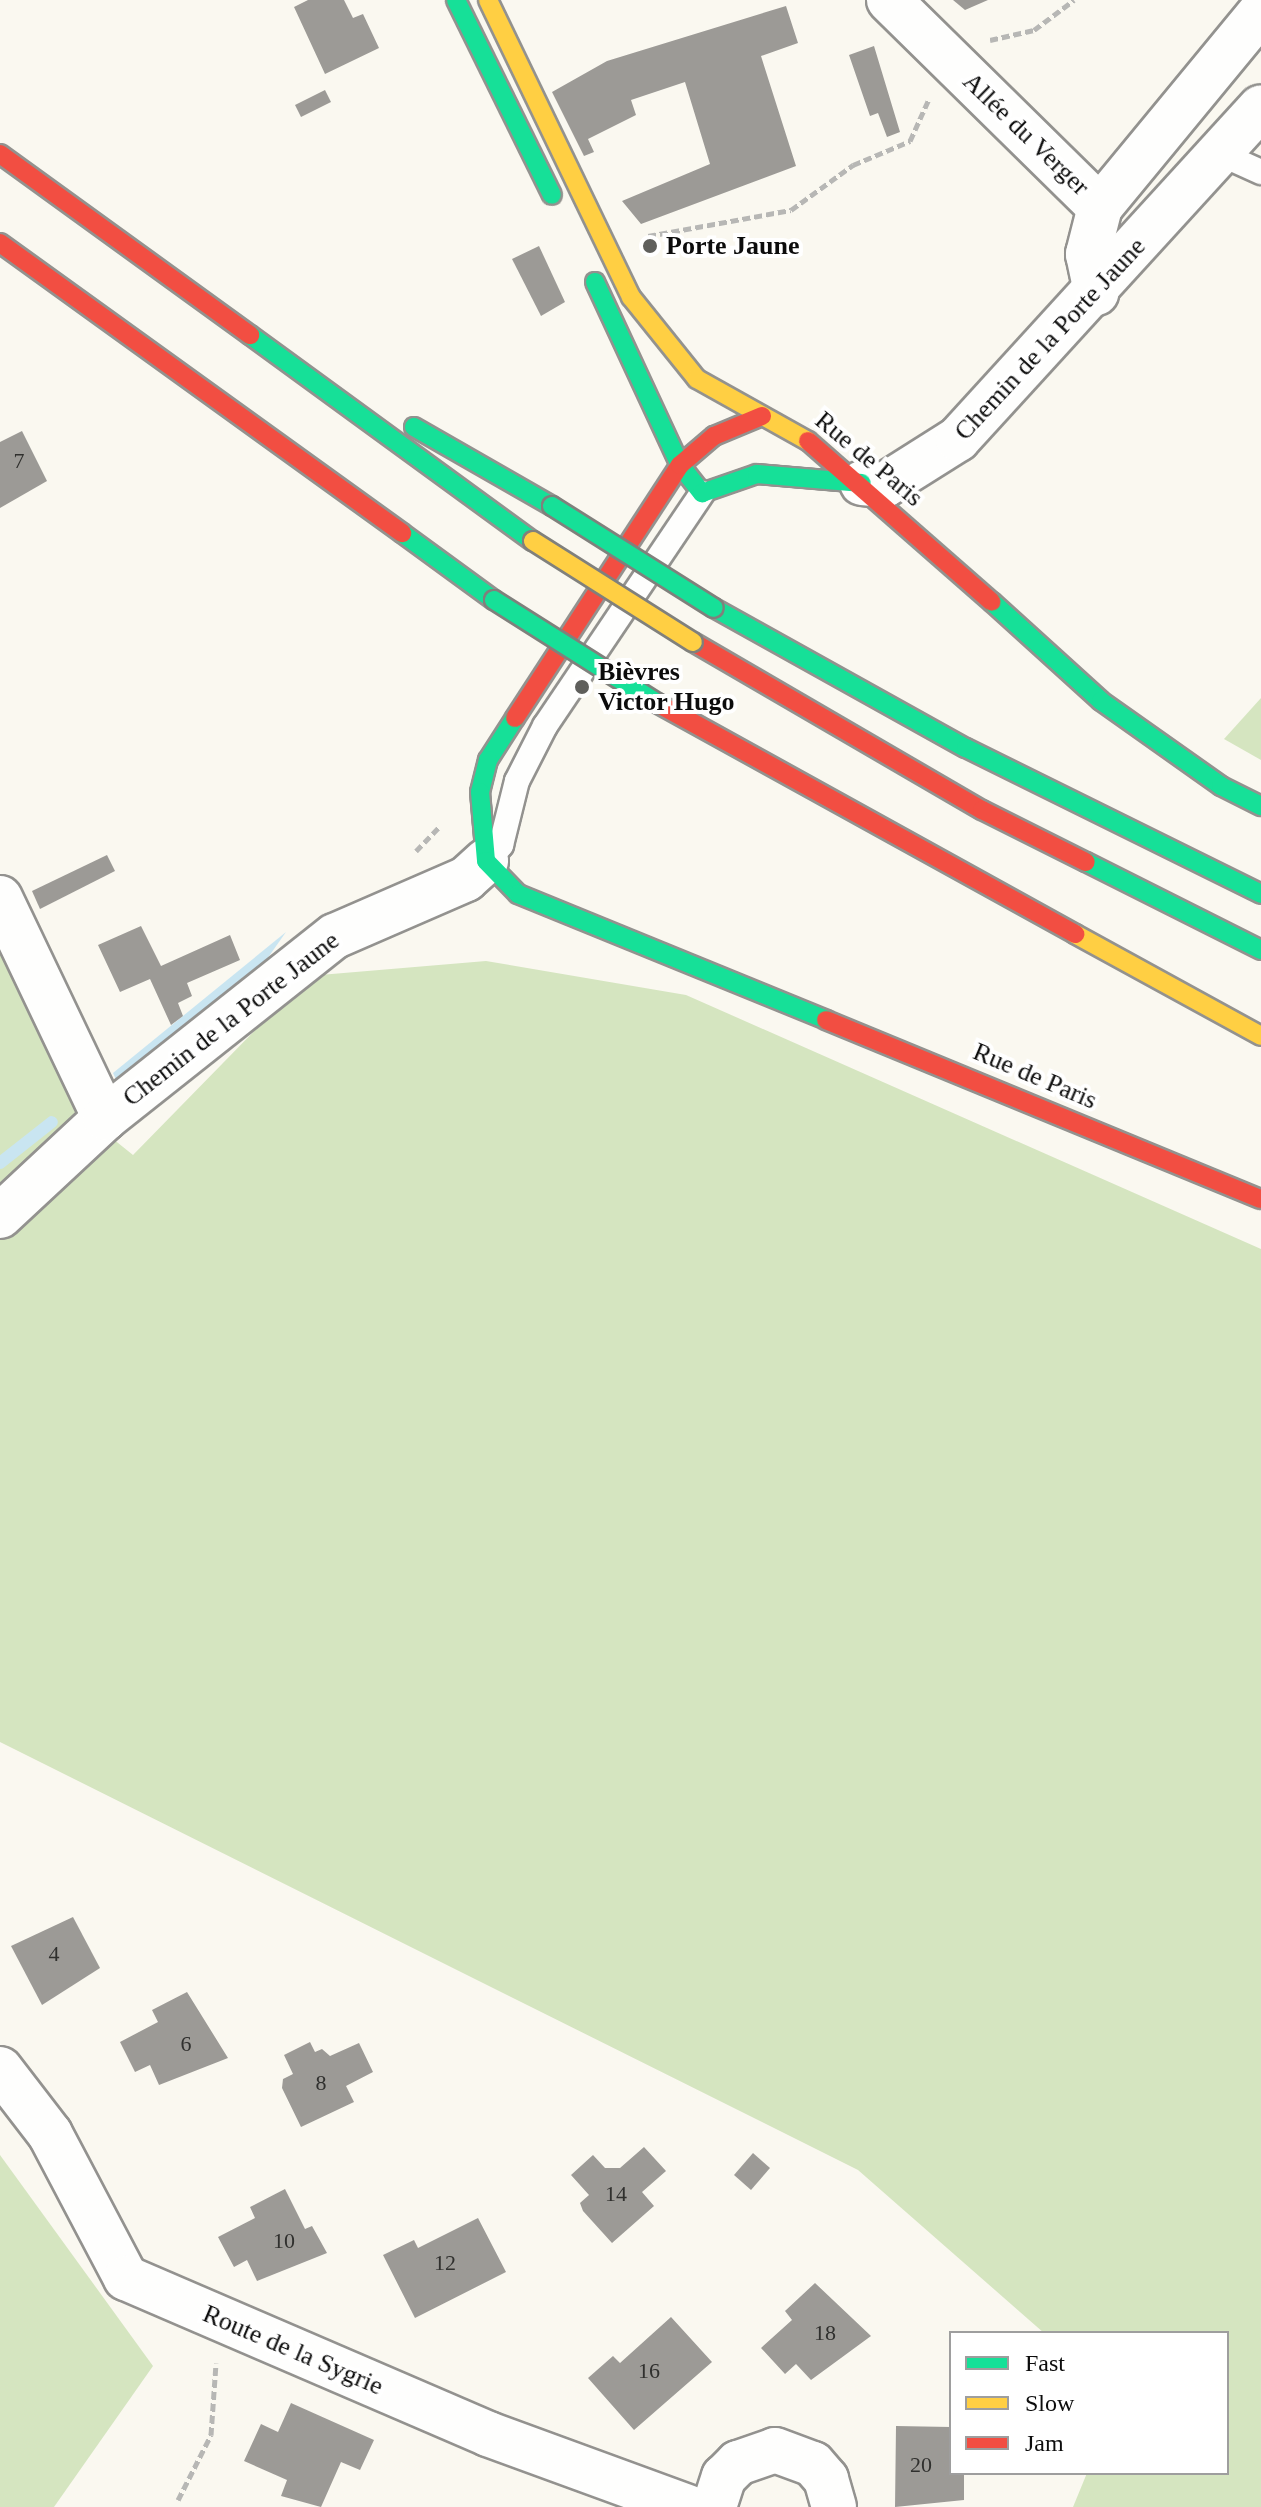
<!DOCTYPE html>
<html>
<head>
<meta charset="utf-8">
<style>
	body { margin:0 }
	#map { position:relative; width:1261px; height:2507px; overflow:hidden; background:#faf8f0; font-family:Georgia,serif }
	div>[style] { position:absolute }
	.forest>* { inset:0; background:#d5e5c0 }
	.water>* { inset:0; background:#c9e5f1 }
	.stream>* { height:12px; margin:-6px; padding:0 6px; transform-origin:6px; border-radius:6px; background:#c9e5f1 }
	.building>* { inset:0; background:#9c9a96 }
	.path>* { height:5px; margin-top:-2.5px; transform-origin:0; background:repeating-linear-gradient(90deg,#b7b7b5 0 8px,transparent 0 12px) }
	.roads { filter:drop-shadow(2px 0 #93928f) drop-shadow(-2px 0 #93928f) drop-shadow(0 2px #93928f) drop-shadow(0 -2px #93928f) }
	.lane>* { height:24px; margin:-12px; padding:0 12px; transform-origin:12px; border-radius:12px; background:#fefefd }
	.street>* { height:44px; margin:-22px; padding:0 22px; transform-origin:22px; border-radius:22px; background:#fefefd }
	.fast>* { height:18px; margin:-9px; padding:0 9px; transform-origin:9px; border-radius:9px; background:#16e098 }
	.slow>* { height:18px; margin:-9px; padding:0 9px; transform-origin:9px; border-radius:9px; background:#ffcf43 }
	.jam>* { height:18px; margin:-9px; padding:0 9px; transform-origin:9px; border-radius:9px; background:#f24e42 }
	.bridges { filter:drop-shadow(2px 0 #80807c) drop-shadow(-2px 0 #80807c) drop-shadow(0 2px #80807c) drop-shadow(0 -2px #80807c) }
	.fast-bridge>* { height:18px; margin:-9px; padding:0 9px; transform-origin:9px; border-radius:9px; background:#16e098 }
	.slow-bridge>* { height:18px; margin:-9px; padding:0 9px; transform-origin:9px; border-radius:9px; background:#ffcf43 }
	.dots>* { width:22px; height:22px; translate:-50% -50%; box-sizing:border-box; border:4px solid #fff; border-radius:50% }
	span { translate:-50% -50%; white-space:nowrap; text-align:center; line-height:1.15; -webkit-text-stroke:8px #fff; paint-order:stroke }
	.number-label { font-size:22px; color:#30302e }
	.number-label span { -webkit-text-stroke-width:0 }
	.street-label { font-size:26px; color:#0c0c0c }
	.poi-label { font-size:26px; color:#0c0c0c; font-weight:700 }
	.left { translate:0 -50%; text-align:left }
	.legend { position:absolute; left:949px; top:2331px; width:280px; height:144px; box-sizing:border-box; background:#fff; border:2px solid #9e9e9e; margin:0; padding:10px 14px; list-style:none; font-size:24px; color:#0c0c0c }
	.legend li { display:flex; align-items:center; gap:16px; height:40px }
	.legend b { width:40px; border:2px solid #9e9e9e }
</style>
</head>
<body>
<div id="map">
	<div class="forest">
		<div style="clip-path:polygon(1261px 698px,1261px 760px,1224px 739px)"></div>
		<div style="clip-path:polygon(0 950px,77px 1110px,133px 1155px,308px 976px,486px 961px,686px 995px,1261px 1249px,1261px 2507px,1073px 2507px,1087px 2473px,1227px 2473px,1227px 2333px,1044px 2333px,858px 2170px,0 1742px)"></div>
		<div style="clip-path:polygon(0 2155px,153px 2366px,54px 2507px,0 2507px)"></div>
	</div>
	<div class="water">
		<div style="clip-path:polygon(286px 932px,253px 979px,120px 1088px,113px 1073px)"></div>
	</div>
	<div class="stream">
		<div style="left:0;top:1163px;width:66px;rotate:-38.3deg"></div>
	</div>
	<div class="building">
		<div style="clip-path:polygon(308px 0,344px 0,353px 18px,363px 14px,379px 48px,325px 74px,294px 7px)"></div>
		<div style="clip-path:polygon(953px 0,988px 0,965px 10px)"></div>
		<div style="clip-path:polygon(786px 6px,798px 43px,761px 56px,796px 166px,641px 224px,622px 201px,710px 164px,685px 82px,631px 100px,636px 115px,588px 139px,594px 152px,584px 156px,552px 92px,607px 61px)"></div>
		<div style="clip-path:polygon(874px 46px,900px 132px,887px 137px,878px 113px,870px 116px,849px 55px)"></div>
		<div style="clip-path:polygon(325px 90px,331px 102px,301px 117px,295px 105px)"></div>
		<div style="clip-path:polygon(539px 246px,565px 302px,541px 316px,512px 259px)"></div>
		<div style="clip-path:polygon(22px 431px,47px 481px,0 508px,0 442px)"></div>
		<div style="clip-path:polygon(107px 855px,115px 871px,40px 909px,32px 891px)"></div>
		<div style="clip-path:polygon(141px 926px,161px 966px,230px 935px,240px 960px,187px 983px,192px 996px,178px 1003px,183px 1016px,171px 1025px,150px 979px,120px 992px,98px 945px)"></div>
		<div style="clip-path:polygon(73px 1917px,100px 1968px,42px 2005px,11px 1946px)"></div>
		<div style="clip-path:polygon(187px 1992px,228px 2058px,159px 2085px,150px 2065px,135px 2072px,120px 2042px,158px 2022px,152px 2010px)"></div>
		<div style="clip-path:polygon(310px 2042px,315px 2052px,322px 2049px,330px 2056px,359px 2043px,373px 2072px,346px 2086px,354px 2102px,301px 2127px,282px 2088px,283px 2079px,293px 2074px,284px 2055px)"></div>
		<div style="clip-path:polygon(644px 2147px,666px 2171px,642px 2192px,654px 2206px,612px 2243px,583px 2211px,580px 2203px,589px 2195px,571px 2175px,593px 2155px,605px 2168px,620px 2168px)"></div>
		<div style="clip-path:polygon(753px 2153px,770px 2168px,751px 2190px,734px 2175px)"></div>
		<div style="clip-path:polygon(285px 2189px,305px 2229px,312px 2226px,327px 2253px,257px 2281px,247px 2260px,234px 2267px,218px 2237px,255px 2218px,250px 2207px)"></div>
		<div style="clip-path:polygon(478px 2218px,506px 2272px,415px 2318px,383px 2255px,414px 2240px,418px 2248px)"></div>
		<div style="clip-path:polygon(815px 2283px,871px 2336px,811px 2380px,796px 2364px,785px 2374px,761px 2348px,792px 2320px,785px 2311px)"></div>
		<div style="clip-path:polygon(671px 2317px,712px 2362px,634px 2430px,588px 2378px,613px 2356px,620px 2363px)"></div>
		<div style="clip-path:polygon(291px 2403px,374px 2440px,360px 2470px,341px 2462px,321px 2507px,281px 2496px,287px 2480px,244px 2461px,261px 2424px,278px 2432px)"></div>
		<div style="clip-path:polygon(896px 2426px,951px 2427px,951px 2473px,964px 2473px,964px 2500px,895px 2507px)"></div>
	</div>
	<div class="path">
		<div style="left:990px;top:40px;width:45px;rotate:-12.8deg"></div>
		<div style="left:1034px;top:30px;width:50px;rotate:-36.9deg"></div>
		<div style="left:648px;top:236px;width:145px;rotate:-10.3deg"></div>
		<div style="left:791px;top:210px;width:77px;rotate:-36deg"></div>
		<div style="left:853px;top:165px;width:62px;rotate:-22.8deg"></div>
		<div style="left:910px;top:141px;width:46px;rotate:-65.7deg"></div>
		<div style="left:416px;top:851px;width:35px;rotate:-46deg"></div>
		<div style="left:178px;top:2500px;width:73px;rotate:-63.1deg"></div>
		<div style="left:211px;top:2435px;width:72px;rotate:-86deg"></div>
	</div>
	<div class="roads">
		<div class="lane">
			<div style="left:1221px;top:154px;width:44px;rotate:24.2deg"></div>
			<div style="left:491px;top:857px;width:16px;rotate:-50deg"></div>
			<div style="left:501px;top:845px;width:66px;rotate:-76deg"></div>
			<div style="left:517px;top:781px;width:62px;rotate:-63deg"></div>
			<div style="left:545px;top:726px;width:281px;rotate:-56deg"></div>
		</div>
		<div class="street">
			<div style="left:889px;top:0;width:296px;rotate:44.5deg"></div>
			<div style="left:1100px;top:207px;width:49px;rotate:104.3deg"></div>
			<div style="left:1088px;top:254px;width:40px;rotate:78deg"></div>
			<div style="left:1100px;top:207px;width:253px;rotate:-50.5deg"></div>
			<div style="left:862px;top:483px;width:23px;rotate:5deg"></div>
			<div style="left:885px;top:485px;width:86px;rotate:-32.2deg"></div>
			<div style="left:958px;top:439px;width:449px;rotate:-47.6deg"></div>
			<div style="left:0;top:898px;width:244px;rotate:64.5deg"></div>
			<div style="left:0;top:1216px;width:144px;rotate:-43deg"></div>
			<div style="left:105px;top:1118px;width:293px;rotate:-38.4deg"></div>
			<div style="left:335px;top:936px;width:143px;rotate:-23.5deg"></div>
			<div style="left:466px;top:879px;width:27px;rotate:-42deg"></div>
			<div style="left:0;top:2069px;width:82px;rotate:52.4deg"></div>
			<div style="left:50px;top:2134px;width:163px;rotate:62.2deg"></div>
			<div style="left:126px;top:2278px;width:394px;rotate:23.3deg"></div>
			<div style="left:488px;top:2434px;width:213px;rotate:20.1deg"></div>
			<div style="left:714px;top:2507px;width:32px;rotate:-72deg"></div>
			<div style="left:724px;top:2477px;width:20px;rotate:-45deg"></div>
			<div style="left:738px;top:2463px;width:39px;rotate:-19deg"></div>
			<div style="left:775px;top:2450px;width:40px;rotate:20.2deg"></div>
			<div style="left:813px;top:2464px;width:20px;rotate:49deg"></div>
			<div style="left:826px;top:2479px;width:29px;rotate:74deg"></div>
		</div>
		<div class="fast">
			<div style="left:456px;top:0;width:217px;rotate:63.8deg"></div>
			<div style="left:595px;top:282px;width:202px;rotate:65.1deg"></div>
			<div style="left:680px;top:465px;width:36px;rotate:52deg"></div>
			<div style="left:702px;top:493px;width:58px;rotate:-19.1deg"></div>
			<div style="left:757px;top:474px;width:105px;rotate:4.9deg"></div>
			<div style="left:250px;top:335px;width:350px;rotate:36.1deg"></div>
			<div style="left:414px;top:427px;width:159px;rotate:29.8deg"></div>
			<div style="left:402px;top:533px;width:114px;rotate:36.1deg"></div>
			<div style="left:992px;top:602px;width:147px;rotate:42.2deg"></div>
			<div style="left:1101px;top:701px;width:147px;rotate:35.3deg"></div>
			<div style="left:1221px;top:786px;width:45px;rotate:26.6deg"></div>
			<div style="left:714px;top:608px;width:288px;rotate:29.1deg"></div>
			<div style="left:966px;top:748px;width:329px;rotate:26.3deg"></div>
			<div style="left:515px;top:718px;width:50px;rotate:122.7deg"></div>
			<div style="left:488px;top:760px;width:33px;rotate:104deg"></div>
			<div style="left:480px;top:792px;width:69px;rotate:85deg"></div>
			<div style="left:486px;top:861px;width:46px;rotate:45.9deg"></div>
			<div style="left:518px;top:894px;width:333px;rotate:22.2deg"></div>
			<div style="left:1086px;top:862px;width:196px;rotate:26.7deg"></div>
		</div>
		<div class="slow">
			<div style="left:488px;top:0;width:330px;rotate:64.3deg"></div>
			<div style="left:631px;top:297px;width:105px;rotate:51.2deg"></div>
			<div style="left:697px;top:379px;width:127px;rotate:29.2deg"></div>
			<div style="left:1075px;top:934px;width:212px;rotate:28.7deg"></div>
		</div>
		<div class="jam">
			<div style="left:0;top:154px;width:309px;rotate:35.9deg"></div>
			<div style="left:0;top:243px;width:496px;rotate:35.8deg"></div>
			<div style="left:808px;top:441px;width:244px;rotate:41.2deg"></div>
			<div style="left:693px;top:642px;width:334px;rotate:30.2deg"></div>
			<div style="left:982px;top:810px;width:116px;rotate:26.6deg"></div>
			<div style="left:657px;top:703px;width:478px;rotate:28.9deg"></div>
			<div style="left:515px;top:718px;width:302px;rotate:-56.9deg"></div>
			<div style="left:680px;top:465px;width:45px;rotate:-40.5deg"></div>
			<div style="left:714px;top:436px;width:52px;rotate:-22.6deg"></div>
			<div style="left:826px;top:1020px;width:470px;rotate:22.4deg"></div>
		</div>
	</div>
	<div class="bridges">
		<div class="fast-bridge">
			<div style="left:552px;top:506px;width:191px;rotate:32.2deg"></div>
			<div style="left:494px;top:600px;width:193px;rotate:32.3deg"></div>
		</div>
		<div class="slow-bridge">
			<div style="left:533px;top:541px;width:189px;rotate:32.3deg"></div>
		</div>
	</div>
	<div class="dots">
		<div style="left:650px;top:246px;background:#5f5f5c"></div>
		<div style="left:582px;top:687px;background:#5f5f5c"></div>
	</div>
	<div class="number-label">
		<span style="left:19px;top:461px">7</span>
		<span style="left:54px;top:1954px">4</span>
		<span style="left:186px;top:2044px">6</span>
		<span style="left:321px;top:2083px">8</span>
		<span style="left:616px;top:2194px">14</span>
		<span style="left:284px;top:2241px">10</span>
		<span style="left:445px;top:2263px">12</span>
		<span style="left:825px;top:2333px">18</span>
		<span style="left:649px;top:2371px">16</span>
		<span style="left:921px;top:2465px">20</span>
	</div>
	<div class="street-label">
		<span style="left:1026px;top:134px;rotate:44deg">Allée du Verger</span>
		<span style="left:1050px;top:339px;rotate:-47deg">Chemin de la Porte Jaune</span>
		<span style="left:869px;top:459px;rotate:40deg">Rue de Paris</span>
		<span style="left:231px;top:1019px;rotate:-38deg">Chemin de la Porte Jaune</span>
		<span style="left:1035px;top:1076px;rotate:23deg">Rue de Paris</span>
		<span style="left:293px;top:2350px;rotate:23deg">Route de la Sygrie</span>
	</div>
	<div class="poi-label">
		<span class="left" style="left:666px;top:246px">Porte Jaune</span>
		<span class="left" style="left:598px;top:687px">Bièvres<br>Victor Hugo</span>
	</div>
	<ul class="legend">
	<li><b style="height:10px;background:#16e098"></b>Fast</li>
	<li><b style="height:10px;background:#ffcf43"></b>Slow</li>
	<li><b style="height:10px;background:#f24e42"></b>Jam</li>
	</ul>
</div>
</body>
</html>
